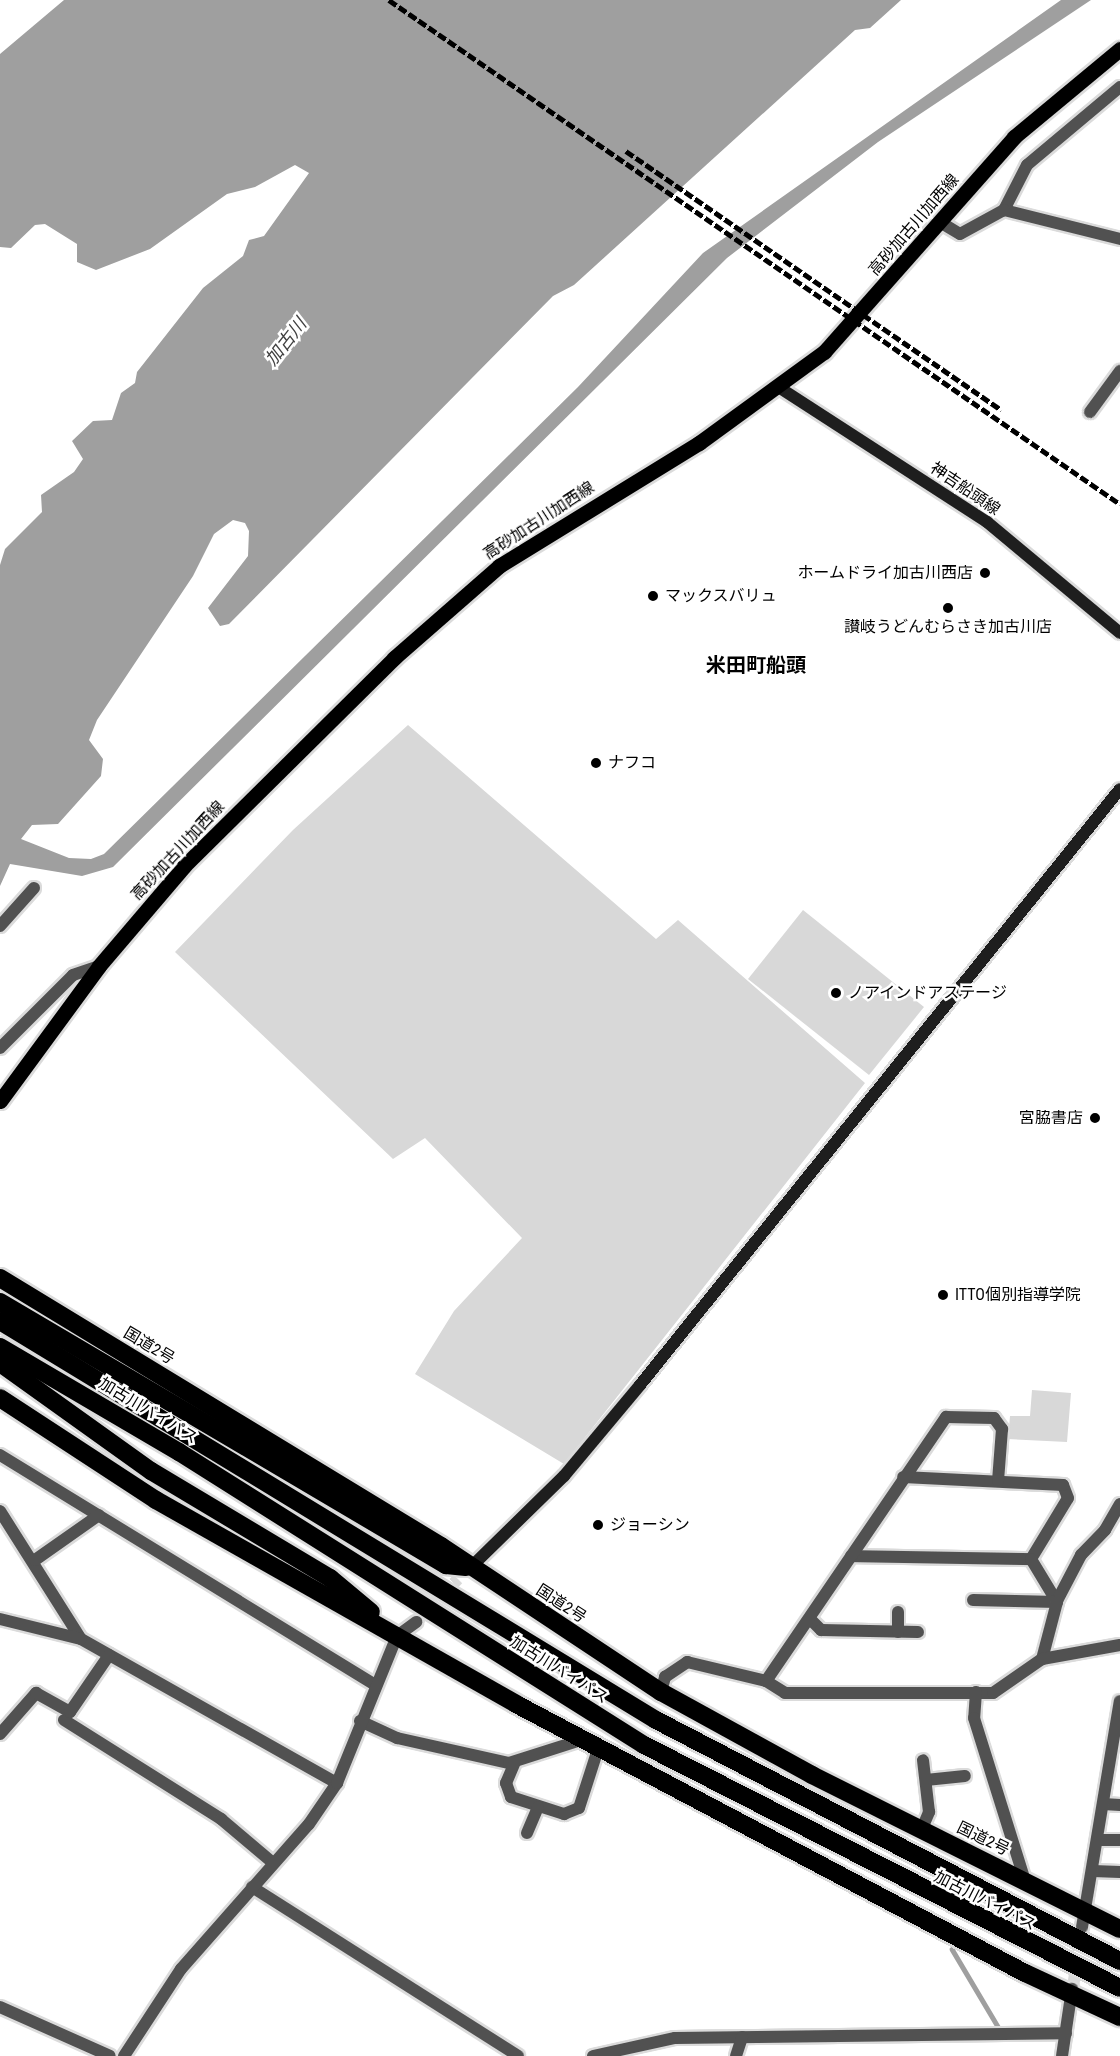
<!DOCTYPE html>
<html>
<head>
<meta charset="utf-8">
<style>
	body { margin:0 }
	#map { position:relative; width:1120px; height:2056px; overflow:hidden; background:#fff; font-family:"Roboto Condensed","Noto Sans JP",sans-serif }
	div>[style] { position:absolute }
	.green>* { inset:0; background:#d8d8d8 }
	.water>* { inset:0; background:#9f9f9f }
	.stream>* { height:4.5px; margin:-2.25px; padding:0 2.25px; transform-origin:2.25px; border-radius:2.25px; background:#9f9f9f }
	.street-tunnel>* { height:12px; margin-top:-6px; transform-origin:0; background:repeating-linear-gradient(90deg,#d9d9d9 0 12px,transparent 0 18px) }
	.roads { filter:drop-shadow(2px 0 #dbdbdb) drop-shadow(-2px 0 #dbdbdb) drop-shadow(0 2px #dbdbdb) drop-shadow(0 -2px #dbdbdb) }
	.street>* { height:12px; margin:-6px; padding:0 6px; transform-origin:6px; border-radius:6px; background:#515151 }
	.secondary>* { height:12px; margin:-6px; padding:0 6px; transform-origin:6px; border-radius:6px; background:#1e1e1e }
	.primary>* { height:15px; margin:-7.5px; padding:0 7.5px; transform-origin:7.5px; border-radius:7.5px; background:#000 }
	.highway>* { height:18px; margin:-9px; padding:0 9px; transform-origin:9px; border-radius:9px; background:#000 }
	.rail>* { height:4.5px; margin-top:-2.25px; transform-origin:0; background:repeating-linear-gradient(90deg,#000 0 9px,transparent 0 12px) }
	.dots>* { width:16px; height:16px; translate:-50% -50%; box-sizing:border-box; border:3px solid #fff; border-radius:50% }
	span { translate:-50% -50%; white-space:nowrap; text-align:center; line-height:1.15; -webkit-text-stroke:5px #fff; paint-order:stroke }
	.street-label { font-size:16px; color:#000 }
	.poi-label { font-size:16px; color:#000 }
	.right { translate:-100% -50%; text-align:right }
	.left { translate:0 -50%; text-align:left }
	.water-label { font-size:18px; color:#404040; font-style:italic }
	.quarter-label { font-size:20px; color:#000; font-weight:700 }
</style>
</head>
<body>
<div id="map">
	<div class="green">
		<div style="clip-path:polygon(408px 725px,656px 939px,678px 920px,865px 1083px,564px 1464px,415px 1374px,454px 1311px,522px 1238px,425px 1138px,393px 1159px,175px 952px,293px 830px)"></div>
		<div style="clip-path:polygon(803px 910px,924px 1007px,869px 1075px,748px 979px)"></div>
		<div style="clip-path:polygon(1032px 1390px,1071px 1393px,1067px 1442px,1008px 1439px,1010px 1416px,1030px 1416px)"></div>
	</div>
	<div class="water">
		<div style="clip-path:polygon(64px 0,901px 0,870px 28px,855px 30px,574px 285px,553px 296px,229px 624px,220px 626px,208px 608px,248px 556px,249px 531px,245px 523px,233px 520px,214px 534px,193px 576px,97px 720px,89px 740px,103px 759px,101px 776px,58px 824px,32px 825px,21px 839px,69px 858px,91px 859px,104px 854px,578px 387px,703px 253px,1061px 0,1091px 0,878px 142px,727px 258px,113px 867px,82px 876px,10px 864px,0 886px,0 565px,5px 549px,42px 512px,41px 495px,74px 472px,83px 459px,72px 441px,93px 421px,112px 420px,121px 393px,135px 383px,137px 372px,203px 288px,243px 256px,249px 240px,264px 236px,309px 173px,295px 165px,255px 187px,227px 194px,150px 249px,96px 270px,77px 262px,77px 244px,45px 224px,35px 225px,11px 248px,0 247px,0 54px)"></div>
	</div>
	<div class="stream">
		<div style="left:952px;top:1949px;width:92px;rotate:59.3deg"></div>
	</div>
	<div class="street-tunnel">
		<div style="left:416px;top:1622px;width:60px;rotate:-45.7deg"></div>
		<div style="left:1073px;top:1987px;width:53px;rotate:-81.3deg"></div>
	</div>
	<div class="roads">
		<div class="street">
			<div style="left:1120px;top:87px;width:121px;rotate:140deg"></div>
			<div style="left:1027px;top:165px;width:51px;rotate:117.1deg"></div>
			<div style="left:1004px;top:210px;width:120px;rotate:14deg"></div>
			<div style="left:940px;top:222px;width:23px;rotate:31deg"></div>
			<div style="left:960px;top:234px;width:50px;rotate:-28.6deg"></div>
			<div style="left:1090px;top:412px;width:51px;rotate:-53.8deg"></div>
			<div style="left:0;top:926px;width:51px;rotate:-48.2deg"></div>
			<div style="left:0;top:1048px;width:103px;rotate:-45deg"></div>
			<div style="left:73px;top:975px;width:28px;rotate:-19deg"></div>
			<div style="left:0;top:1455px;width:438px;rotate:31.5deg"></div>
			<div style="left:0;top:1511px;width:151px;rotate:57.7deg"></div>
			<div style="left:81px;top:1639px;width:294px;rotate:29.4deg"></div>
			<div style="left:851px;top:1556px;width:180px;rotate:1deg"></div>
			<div style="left:1031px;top:1559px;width:71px;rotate:-58.8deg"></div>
			<div style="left:1068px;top:1498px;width:14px;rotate:-111deg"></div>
			<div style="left:1063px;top:1485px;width:160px;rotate:-177.1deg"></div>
			<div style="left:1031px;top:1559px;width:50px;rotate:58.8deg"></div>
			<div style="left:35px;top:1560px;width:78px;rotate:-35.1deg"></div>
			<div style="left:1058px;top:1599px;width:50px;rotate:-62.4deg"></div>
			<div style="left:1081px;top:1555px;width:35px;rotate:-46deg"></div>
			<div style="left:1105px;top:1530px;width:30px;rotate:-60deg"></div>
			<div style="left:973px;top:1600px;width:84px;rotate:1.4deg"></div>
			<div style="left:1057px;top:1602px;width:59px;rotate:104.7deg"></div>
			<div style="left:0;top:1619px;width:83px;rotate:13.9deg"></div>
			<div style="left:810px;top:1619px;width:16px;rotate:45deg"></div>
			<div style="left:821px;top:1630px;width:97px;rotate:1.2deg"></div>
			<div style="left:898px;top:1632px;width:20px;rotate:-90deg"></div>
			<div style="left:766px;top:1681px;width:320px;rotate:-55.7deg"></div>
			<div style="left:946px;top:1417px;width:48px;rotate:1.2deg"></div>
			<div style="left:994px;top:1418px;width:14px;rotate:54deg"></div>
			<div style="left:1002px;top:1429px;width:52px;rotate:94.4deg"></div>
			<div style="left:661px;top:1692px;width:16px;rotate:-75deg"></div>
			<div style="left:665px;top:1677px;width:27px;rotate:-34deg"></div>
			<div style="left:687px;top:1662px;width:81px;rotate:13.5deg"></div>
			<div style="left:766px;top:1681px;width:22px;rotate:32deg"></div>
			<div style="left:785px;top:1693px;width:208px"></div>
			<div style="left:993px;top:1693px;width:60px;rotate:-34.8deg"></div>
			<div style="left:1042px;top:1659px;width:79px;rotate:-10.2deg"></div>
			<div style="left:976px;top:1692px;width:26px;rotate:94deg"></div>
			<div style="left:974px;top:1718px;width:171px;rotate:72.6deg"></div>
			<div style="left:64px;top:1720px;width:186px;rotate:32.2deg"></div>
			<div style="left:221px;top:1819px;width:68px;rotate:40.2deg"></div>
			<div style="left:360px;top:1721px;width:41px;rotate:24.7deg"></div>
			<div style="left:397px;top:1738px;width:115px;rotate:12.6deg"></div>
			<div style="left:509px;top:1763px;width:76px;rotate:-17.7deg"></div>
			<div style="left:0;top:1734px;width:55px;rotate:-48.7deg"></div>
			<div style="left:36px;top:1693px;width:39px;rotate:29deg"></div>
			<div style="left:70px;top:1712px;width:69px;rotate:-55.6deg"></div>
			<div style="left:515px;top:1762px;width:23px;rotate:113deg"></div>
			<div style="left:506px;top:1783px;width:15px;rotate:70deg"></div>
			<div style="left:511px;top:1797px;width:56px;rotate:17.8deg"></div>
			<div style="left:564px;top:1814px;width:16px;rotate:-22deg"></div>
			<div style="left:579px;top:1808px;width:62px;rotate:-72.1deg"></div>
			<div style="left:926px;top:1780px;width:39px;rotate:-6deg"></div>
			<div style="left:1103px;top:1804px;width:17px;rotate:3deg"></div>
			<div style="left:921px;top:1831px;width:21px;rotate:-67deg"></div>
			<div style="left:929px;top:1812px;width:52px;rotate:-96.6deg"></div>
			<div style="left:527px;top:1833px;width:28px;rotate:-67deg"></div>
			<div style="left:1097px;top:1840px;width:23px"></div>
			<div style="left:1093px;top:1871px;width:27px;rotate:2deg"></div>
			<div style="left:252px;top:1887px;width:315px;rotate:32.4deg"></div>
			<div style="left:1082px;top:1927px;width:229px;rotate:-80.5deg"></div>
			<div style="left:0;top:2007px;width:120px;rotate:24deg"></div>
			<div style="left:124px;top:2056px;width:104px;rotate:-56.8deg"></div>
			<div style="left:181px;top:1969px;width:193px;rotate:-48.6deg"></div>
			<div style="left:309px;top:1824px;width:50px;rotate:-55.7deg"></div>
			<div style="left:337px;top:1783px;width:159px;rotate:-67.8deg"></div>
			<div style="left:397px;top:1636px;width:24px;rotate:-36deg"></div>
			<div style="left:593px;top:2056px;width:84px;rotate:-12.4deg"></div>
			<div style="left:675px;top:2038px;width:391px;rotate:-0.7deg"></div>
			<div style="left:736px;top:2056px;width:20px;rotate:-72deg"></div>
			<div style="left:1062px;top:2056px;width:68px;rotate:-81.5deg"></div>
		</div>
		<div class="secondary">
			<div style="left:780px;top:388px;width:247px;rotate:32.9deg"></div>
			<div style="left:987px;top:522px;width:173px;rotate:39.8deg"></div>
			<div style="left:470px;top:1568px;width:132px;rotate:-44.4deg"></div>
			<div style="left:564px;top:1476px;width:119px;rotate:-50.1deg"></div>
			<div style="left:640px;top:1385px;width:765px;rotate:-51.15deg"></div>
		</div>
		<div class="primary">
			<div style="left:0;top:1101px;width:167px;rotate:-53.7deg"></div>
			<div style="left:99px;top:966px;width:131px;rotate:-49.6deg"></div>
			<div style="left:184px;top:866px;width:296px;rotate:-44.7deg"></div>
			<div style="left:394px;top:658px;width:140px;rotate:-41.2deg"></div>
			<div style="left:499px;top:566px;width:235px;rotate:-31.6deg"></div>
			<div style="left:699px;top:443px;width:155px;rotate:-36.1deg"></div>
			<div style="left:824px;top:352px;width:287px;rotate:-48.5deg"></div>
			<div style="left:1014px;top:137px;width:138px;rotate:-39.7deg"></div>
		</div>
		<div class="highway">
			<div style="left:0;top:1278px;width:516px;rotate:31.29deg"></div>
			<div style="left:441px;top:1546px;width:264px;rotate:33.6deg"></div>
			<div style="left:661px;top:1692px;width:172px;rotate:28.8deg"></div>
			<div style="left:812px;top:1775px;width:344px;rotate:26.6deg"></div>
			<div style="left:0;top:1302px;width:518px;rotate:30.53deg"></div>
			<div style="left:446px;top:1565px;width:20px;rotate:6deg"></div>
			<div style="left:0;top:1321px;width:768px;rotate:31.31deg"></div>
			<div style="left:656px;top:1720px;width:523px;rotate:27.45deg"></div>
			<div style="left:0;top:1347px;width:208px;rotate:30.4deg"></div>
			<div style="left:179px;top:1452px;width:550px;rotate:32.22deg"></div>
			<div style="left:644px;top:1745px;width:534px;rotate:27.04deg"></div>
			<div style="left:0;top:1363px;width:186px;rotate:35.6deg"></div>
			<div style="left:151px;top:1471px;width:209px;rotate:30.9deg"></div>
			<div style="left:330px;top:1578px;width:53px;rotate:39.7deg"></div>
			<div style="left:0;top:1398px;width:186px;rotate:33.2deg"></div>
			<div style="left:156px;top:1500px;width:414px;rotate:29.5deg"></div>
			<div style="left:516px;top:1704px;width:576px;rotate:27.86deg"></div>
			<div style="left:1025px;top:1973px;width:105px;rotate:24.9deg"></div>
		</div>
	</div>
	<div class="rail">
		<div style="left:389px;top:0;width:888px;rotate:34.58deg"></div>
		<div style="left:626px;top:151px;width:456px;rotate:34.6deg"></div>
	</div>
	<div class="dots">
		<div style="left:985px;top:573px;background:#000"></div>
		<div style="left:653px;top:596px;background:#000"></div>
		<div style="left:948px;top:608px;background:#000"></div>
		<div style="left:596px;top:763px;background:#000"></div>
		<div style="left:836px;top:993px;background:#000"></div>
		<div style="left:1095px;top:1118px;background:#000"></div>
		<div style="left:943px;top:1295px;background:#000"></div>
		<div style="left:598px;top:1525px;background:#000"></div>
	</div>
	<div class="street-label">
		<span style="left:914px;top:225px;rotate:-49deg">高砂加古川加西線</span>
		<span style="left:965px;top:489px;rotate:34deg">神吉船頭線</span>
		<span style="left:539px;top:521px;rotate:-33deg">高砂加古川加西線</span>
		<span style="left:178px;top:851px;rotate:-47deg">高砂加古川加西線</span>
		<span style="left:149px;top:1346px;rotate:31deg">国道2号</span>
		<span style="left:148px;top:1411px;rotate:31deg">加古川バイパス</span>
		<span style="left:561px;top:1604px;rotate:33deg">国道2号</span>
		<span style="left:559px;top:1670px;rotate:32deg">加古川バイパス</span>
		<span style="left:983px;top:1839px;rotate:26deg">国道2号</span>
		<span style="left:985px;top:1901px;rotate:27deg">加古川バイパス</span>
	</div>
	<div class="poi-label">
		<span class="right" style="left:973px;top:573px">ホームドライ加古川西店</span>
		<span class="left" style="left:665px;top:596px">マックスバリュ</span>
		<span style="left:948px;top:627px">讃岐うどんむらさき加古川店</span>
		<span class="left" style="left:608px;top:763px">ナフコ</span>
		<span class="left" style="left:848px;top:993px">ノアインドアステージ</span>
		<span class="right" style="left:1083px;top:1118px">宮脇書店</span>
		<span class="left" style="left:955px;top:1295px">ITTO個別指導学院</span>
		<span class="left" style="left:610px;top:1525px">ジョーシン</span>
	</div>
	<div class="water-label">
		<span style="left:286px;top:342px;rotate:-52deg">加古川</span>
	</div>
	<div class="quarter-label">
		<span style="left:756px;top:665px">米田町船頭</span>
	</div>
</div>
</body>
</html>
